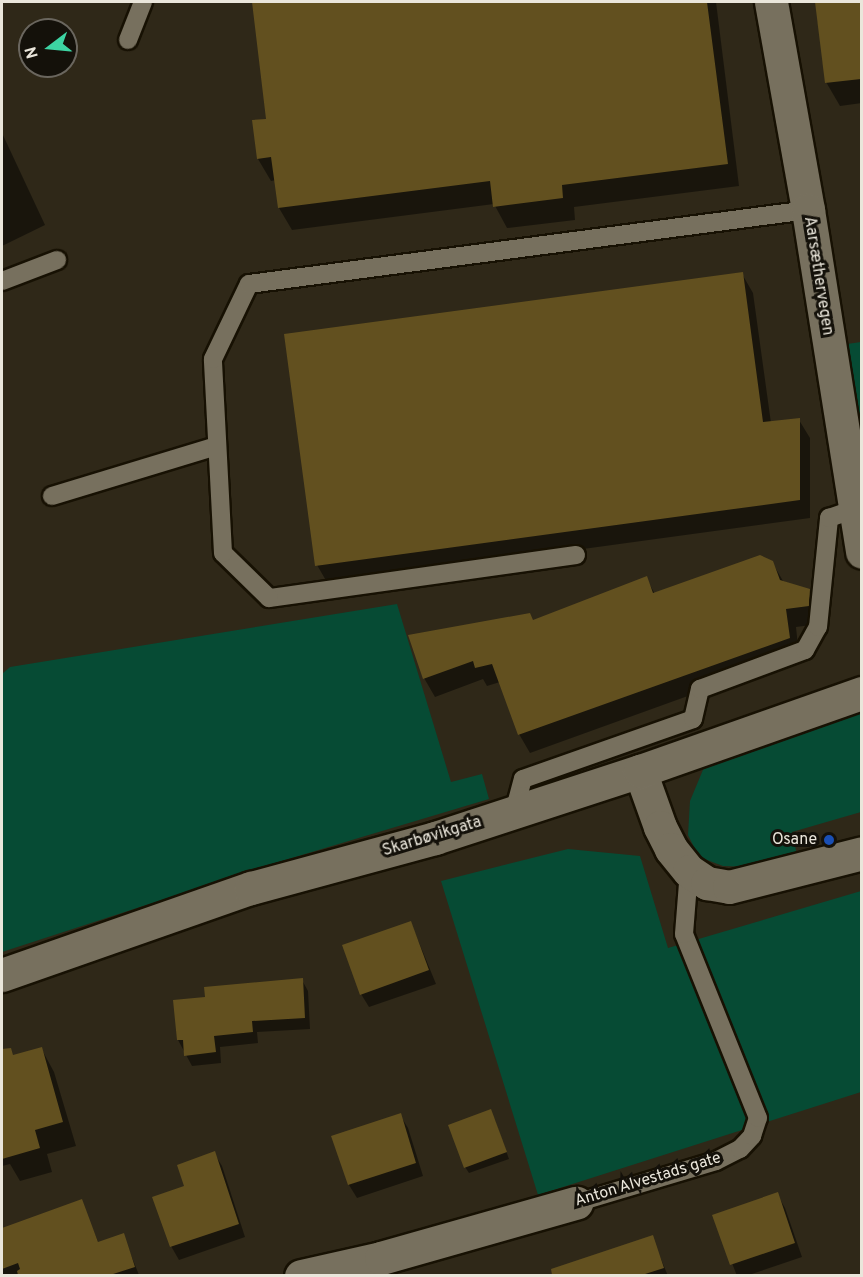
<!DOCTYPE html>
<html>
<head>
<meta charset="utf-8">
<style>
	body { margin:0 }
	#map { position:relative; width:863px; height:1277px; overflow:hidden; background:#2f2818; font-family:Overpass,sans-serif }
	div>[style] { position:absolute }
	.green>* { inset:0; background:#064b34 }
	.shadow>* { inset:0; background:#0007 }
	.building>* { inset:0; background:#62501f }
	.roads { filter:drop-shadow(2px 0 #171103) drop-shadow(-2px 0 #171103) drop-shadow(0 2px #171103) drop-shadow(0 -2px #171103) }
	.lane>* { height:18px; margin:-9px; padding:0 9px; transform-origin:9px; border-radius:9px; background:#77705e }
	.street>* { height:33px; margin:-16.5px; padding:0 16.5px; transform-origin:16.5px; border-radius:16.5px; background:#77705e }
	.secondary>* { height:33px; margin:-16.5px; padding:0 16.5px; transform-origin:16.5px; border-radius:16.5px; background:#77705e }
	.dots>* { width:16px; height:16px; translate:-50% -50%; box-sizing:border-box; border:3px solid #14110a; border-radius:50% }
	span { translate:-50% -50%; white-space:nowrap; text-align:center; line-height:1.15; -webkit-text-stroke:6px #14110a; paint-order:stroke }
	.street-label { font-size:16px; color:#eae6db }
	.poi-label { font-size:16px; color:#eae6db }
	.right { translate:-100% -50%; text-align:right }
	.frame { position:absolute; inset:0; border:3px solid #eae6db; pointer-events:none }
	.north { position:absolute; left:18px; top:18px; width:60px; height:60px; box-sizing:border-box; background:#14110a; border:2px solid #6a665e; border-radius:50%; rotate:254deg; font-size:16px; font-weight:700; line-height:24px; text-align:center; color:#eae6db }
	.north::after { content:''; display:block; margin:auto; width:21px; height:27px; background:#3dd4a3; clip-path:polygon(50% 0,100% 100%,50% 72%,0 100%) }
</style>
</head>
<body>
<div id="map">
	<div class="green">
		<div style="clip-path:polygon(861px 342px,862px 342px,861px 437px,847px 344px)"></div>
		<div style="clip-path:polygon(397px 604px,451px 782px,482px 774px,489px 799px,275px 863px,2px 952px,2px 674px,10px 667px)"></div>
		<div style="clip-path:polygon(861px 711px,861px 812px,792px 832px,797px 855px,752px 867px,723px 866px,699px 857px,688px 835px,690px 801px,705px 765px)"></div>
		<div style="clip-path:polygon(568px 849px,640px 856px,668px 948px,861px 891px,861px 1092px,538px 1195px,441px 881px)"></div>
	</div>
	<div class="shadow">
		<div style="clip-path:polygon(253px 2px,716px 2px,739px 186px,574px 207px,575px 220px,507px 228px,494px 204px,292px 230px,279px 208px,276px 180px,271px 181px,258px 159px,268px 120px)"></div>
		<div style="clip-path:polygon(817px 2px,862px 2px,862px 103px,840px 106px,826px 82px)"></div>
		<div style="clip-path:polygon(2px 133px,45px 225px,2px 246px)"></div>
		<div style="clip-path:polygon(742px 274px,753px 293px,771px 423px,799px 420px,810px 438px,810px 518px,328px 584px,317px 565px)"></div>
		<div style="clip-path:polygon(772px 562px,783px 581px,810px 591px,820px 609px,819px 624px,796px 627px,799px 656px,530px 753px,519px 734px,500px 682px,487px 686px,483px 679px,435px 697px,424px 678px,533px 621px,646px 578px,655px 594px)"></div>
		<div style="clip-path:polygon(411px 923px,436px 984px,369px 1007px,361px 994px)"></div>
		<div style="clip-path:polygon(302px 980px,308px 991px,310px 1029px,257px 1032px,258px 1043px,220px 1047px,221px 1063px,192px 1066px,178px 1040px,207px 998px)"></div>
		<div style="clip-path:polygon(41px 1048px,54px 1072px,76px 1146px,47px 1154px,52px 1172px,20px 1181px,10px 1164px,2px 1166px,2px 1060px)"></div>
		<div style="clip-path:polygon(400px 1115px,408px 1128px,423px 1176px,357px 1198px,349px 1185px,333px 1137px)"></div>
		<div style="clip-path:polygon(494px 1118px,509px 1159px,469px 1173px,465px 1167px)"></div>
		<div style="clip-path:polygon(214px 1153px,222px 1166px,245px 1237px,179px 1260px,171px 1246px,186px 1187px)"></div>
		<div style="clip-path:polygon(777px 1194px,785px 1208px,802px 1257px,746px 1276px,737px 1276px,714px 1216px)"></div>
		<div style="clip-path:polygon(81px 1201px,99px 1244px,123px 1235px,139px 1275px,2px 1276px,2px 1230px)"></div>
		<div style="clip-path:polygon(652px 1237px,668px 1276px,558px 1276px,575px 1270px)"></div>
	</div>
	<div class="building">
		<div style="clip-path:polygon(252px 2px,707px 2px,728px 164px,562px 185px,563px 198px,493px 207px,490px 181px,278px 208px,271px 157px,257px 159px,252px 120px,266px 119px)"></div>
		<div style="clip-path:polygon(815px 2px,861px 2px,861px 79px,825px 83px)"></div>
		<div style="clip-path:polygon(743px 272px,763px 422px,800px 418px,800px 500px,315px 566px,284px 334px)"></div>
		<div style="clip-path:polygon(760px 555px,773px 561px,780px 580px,810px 589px,809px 606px,786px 609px,790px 638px,518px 735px,492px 664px,475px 668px,473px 661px,423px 679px,408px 635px,530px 613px,533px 620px,647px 576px,653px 593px)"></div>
		<div style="clip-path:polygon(411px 921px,429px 970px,360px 995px,342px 945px)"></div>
		<div style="clip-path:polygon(303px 978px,305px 1018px,252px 1021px,253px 1032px,214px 1036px,216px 1052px,184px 1056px,183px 1040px,177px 1040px,173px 1000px,205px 997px,204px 987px)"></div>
		<div style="clip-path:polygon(42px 1047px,63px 1122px,35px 1130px,40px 1148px,2px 1159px,2px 1049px,11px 1048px,13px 1055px)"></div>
		<div style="clip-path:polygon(491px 1109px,507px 1152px,464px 1168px,448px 1125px)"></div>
		<div style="clip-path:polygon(401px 1113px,416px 1163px,348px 1185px,331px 1136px)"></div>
		<div style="clip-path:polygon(215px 1151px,239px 1224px,170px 1247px,152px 1197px,184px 1186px,177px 1165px)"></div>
		<div style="clip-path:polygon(778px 1192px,795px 1243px,730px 1265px,712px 1215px)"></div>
		<div style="clip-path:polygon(82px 1199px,98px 1242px,124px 1233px,135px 1267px,110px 1275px,18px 1275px,17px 1271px,20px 1269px,18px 1263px,2px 1269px,2px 1228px)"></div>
		<div style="clip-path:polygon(653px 1235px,664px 1268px,642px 1275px,552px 1275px,551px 1269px)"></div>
	</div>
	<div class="roads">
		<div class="lane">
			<div style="left:128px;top:40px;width:41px;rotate:-68.5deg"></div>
			<div style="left:2px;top:281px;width:59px;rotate:-20.9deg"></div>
			<div style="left:52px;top:496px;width:172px;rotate:-16.9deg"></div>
			<div style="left:576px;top:555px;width:310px;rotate:172deg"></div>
			<div style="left:269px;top:598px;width:64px;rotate:-135.6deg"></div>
			<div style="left:223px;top:553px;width:194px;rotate:-93deg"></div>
			<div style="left:213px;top:359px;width:83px;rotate:-64.4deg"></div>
			<div style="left:249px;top:284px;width:564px;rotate:-7.54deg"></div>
			<div style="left:514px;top:812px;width:34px;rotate:-75deg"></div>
			<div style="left:523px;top:779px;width:180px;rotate:-19.4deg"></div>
			<div style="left:693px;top:719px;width:31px;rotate:-77deg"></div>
			<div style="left:700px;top:689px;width:112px;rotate:-20.4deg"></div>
			<div style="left:805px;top:650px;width:26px;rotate:-61deg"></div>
			<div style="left:818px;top:627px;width:110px;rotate:-84.2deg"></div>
			<div style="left:829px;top:518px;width:28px;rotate:-19deg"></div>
			<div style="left:576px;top:1203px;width:146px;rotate:-16.7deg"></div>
			<div style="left:716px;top:1161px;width:27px;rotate:-27deg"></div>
			<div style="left:740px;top:1149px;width:18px;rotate:-47deg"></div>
			<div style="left:752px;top:1136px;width:19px;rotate:-72deg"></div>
			<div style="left:758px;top:1118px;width:198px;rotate:-111.9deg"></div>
			<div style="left:684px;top:934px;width:63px;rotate:-85.5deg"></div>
		</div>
		<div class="street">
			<div style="left:771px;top:2px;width:211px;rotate:79.9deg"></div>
			<div style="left:808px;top:210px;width:346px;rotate:81deg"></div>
			<div style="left:640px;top:771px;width:59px;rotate:70.3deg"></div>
			<div style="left:660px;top:827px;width:25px;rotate:63deg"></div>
			<div style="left:671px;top:849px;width:28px;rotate:51deg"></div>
			<div style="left:689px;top:871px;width:22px;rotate:34deg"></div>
			<div style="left:707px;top:883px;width:22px;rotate:10deg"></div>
			<div style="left:729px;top:887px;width:137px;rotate:-14.3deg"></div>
			<div style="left:301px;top:1276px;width:82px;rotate:-12.7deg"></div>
			<div style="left:381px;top:1258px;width:203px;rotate:-15.8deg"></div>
		</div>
		<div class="secondary">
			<div style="left:2px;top:975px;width:264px;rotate:-19.3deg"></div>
			<div style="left:251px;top:888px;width:191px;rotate:-15.2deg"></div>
			<div style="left:435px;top:838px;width:216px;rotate:-18.1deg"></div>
			<div style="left:640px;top:771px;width:235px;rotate:-19.4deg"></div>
		</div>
	</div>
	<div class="dots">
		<div style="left:829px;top:840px;background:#1a4fb4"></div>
	</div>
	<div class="street-label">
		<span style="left:818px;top:276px;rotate:81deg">Aarsæthervegen</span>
		<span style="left:432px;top:837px;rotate:-17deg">Skarbøvikgata</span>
		<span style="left:648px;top:1180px;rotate:-17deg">Anton Alvestads gate</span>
	</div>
	<div class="poi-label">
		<span class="right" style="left:817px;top:840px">Osane</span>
	</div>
	<div class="frame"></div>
	<div class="north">N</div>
</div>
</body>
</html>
